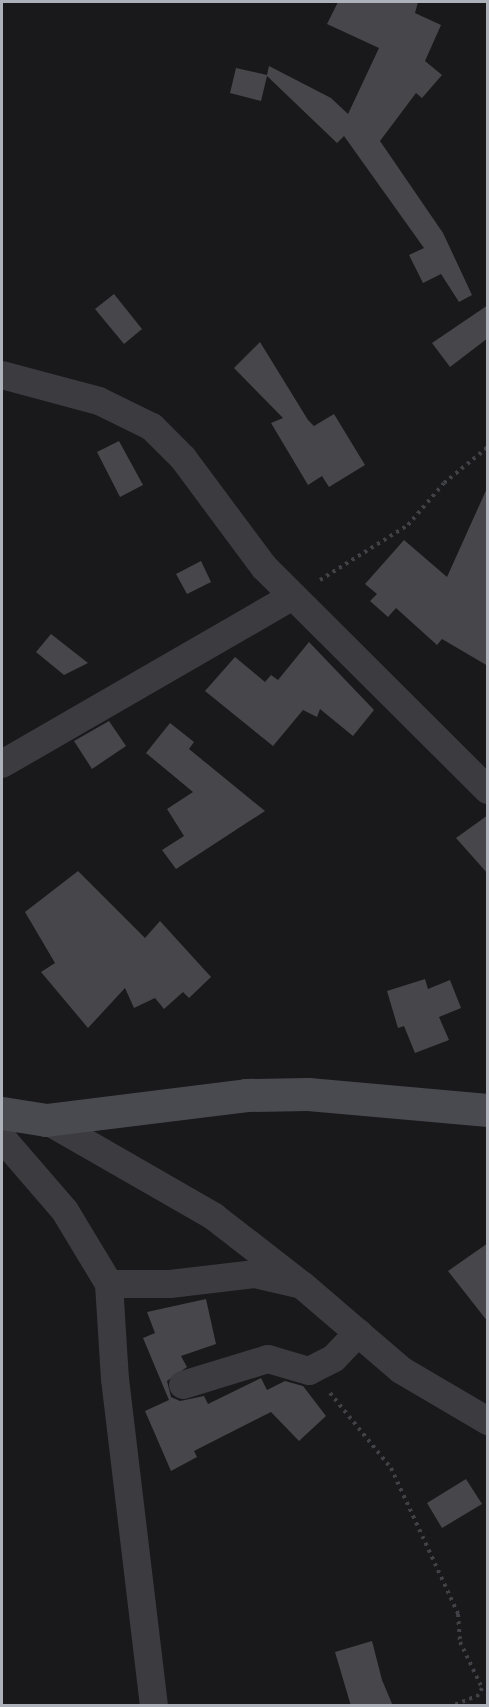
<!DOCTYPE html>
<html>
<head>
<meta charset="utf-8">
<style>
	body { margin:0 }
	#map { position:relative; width:489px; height:1707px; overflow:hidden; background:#19191b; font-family:"Open Sans",sans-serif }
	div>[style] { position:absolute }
	.building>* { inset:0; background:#47474b }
	.path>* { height:4px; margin-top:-2px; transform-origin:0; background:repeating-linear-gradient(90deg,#414247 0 3px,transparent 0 7.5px) }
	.street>* { height:28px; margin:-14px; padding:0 14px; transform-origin:14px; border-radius:14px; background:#3b3b40 }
	.secondary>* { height:33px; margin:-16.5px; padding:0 16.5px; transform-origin:16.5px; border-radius:16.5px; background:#494a50 }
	span { translate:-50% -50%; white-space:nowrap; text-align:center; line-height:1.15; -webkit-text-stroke:4.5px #141416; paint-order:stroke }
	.frame { position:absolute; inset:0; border:3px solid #adb1ba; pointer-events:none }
</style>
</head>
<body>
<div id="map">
	<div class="building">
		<div style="clip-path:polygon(338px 2px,418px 2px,415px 13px,441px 25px,425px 61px,442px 75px,422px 98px,416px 93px,380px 141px,443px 233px,472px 295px,459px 302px,441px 274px,423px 283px,409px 255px,424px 248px,344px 136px,337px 143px,267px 76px,261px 101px,230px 93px,236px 68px,267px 75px,269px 66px,331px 98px,348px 114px,379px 48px,327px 24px)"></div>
		<div style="clip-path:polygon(114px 294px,142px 329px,124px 344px,95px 309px)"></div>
		<div style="clip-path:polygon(488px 305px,488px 338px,450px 367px,432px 343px)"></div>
		<div style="clip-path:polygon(260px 342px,308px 420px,314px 426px,334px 414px,365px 465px,329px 487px,322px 476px,308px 485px,271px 423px,283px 418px,234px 368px)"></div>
		<div style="clip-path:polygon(119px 441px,143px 485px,120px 497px,97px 452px)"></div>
		<div style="clip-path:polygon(488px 486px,488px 666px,442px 639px,437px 645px,396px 608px,388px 617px,370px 601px,377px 594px,365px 584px,404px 540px,447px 577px)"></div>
		<div style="clip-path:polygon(201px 561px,211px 582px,187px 594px,176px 574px)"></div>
		<div style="clip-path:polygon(51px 634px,88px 663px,64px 675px,36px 652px)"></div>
		<div style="clip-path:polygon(309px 642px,374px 710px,353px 736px,320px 709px,317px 717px,303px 710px,273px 746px,205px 691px,235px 657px,265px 682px,271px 675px,278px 680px)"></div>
		<div style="clip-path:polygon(109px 721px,126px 746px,92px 769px,74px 741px)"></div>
		<div style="clip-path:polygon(170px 723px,194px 742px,189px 749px,265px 811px,176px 869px,162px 850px,184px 836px,167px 809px,193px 792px,146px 753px)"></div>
		<div style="clip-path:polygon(488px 815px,488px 874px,456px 838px)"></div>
		<div style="clip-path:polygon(78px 871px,145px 938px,160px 921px,211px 977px,189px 998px,183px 992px,164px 1009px,155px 998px,134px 1008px,125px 988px,88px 1028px,41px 972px,55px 963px,25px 912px)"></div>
		<div style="clip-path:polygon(425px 979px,428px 989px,450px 980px,461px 1008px,439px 1017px,449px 1040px,415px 1053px,404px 1026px,398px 1028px,387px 991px)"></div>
		<div style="clip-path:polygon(488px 1243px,488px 1322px,448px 1271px)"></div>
		<div style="clip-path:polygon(206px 1299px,216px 1344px,181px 1356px,187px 1367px,167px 1381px,171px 1397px,180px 1401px,204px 1396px,208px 1404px,261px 1378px,267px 1390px,285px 1381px,303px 1386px,326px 1416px,299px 1441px,271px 1412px,194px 1451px,197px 1457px,171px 1471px,145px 1411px,169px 1400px,143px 1338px,155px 1333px,147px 1312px)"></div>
		<div style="clip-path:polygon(466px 1479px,482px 1504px,442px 1528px,427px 1503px)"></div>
		<div style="clip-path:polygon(372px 1641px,382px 1680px,393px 1706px,351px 1706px,335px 1652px)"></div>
	</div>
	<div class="path">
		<div style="left:320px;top:580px;width:104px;rotate:-32deg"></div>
		<div style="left:408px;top:525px;width:55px;rotate:-49.4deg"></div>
		<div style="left:444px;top:483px;width:57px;rotate:-39.3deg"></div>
		<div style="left:330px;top:1393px;width:97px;rotate:50.9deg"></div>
		<div style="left:391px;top:1468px;width:161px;rotate:65.3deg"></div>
		<div style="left:458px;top:1614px;width:28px;rotate:86deg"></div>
		<div style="left:460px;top:1642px;width:51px;rotate:64.4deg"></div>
		<div style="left:482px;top:1688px;width:8px;rotate:113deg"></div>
		<div style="left:479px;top:1695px;width:29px;rotate:158deg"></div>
	</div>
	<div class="street">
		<div style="left:2px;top:375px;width:100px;rotate:15deg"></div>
		<div style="left:99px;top:401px;width:59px;rotate:26.1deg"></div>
		<div style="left:152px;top:427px;width:44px;rotate:45deg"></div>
		<div style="left:183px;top:458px;width:136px;rotate:53.4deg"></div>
		<div style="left:264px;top:567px;width:316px;rotate:44.9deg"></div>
		<div style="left:2px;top:764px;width:336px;rotate:-30deg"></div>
		<div style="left:46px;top:1120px;width:193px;rotate:29.9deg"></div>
		<div style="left:213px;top:1216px;width:108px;rotate:37.8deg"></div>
		<div style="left:2px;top:1138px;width:96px;rotate:49.2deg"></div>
		<div style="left:65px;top:1211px;width:85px;rotate:58.9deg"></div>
		<div style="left:109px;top:1284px;width:95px;rotate:86.4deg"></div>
		<div style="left:115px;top:1379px;width:329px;rotate:83.2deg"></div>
		<div style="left:109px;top:1284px;width:61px"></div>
		<div style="left:170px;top:1284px;width:86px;rotate:-6.7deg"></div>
		<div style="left:255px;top:1274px;width:48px;rotate:13.2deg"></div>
		<div style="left:302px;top:1285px;width:130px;rotate:40.6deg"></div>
		<div style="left:401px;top:1370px;width:101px;rotate:30.4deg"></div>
		<div style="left:183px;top:1385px;width:89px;rotate:-17deg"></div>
		<div style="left:268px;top:1359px;width:43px;rotate:16.3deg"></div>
		<div style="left:309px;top:1371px;width:28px;rotate:-27deg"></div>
		<div style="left:334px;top:1358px;width:35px;rotate:-46deg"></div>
	</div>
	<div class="secondary">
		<div style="left:2px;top:1113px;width:45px;rotate:9deg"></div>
		<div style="left:46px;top:1120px;width:202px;rotate:-7.1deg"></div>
		<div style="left:246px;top:1095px;width:62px;rotate:-0.9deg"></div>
		<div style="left:308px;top:1094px;width:181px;rotate:5.1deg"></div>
	</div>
	<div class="frame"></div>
</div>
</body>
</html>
